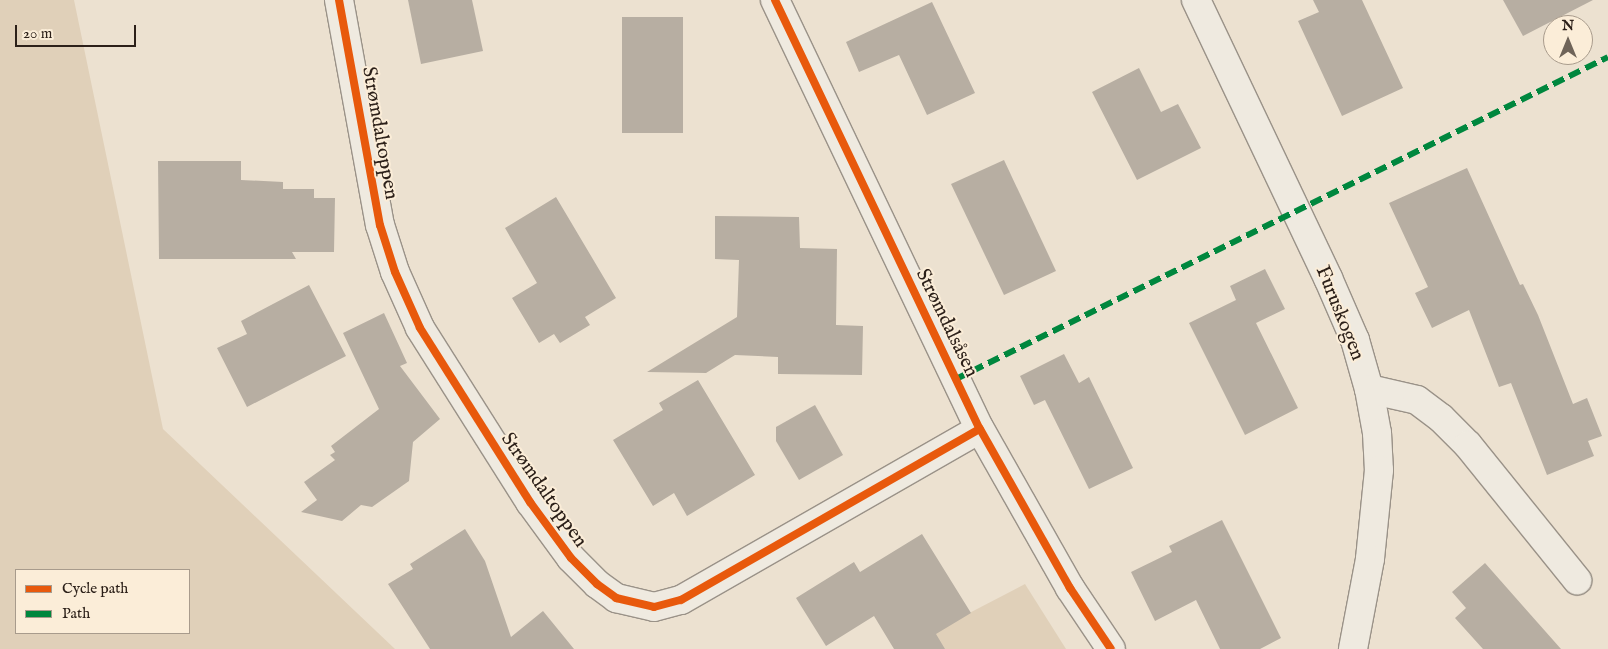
<!DOCTYPE html>
<html>
<head>
<meta charset="utf-8">
<style>
	body { margin:0 }
	#map { position:relative; width:1608px; height:649px; overflow:hidden; background:#ece1d0; font-family:"IM FELL English",serif }
	div>[style] { position:absolute }
	.green>* { inset:0; background:#e0d0b9 }
	.building>* { inset:0; background:#b7aea2 }
	.roads { filter:drop-shadow(1px 0 #9a9288) drop-shadow(-1px 0 #9a9288) drop-shadow(0 1px #9a9288) drop-shadow(0 -1px #9a9288) }
	.street>* { height:28px; margin:-14px; padding:0 14px; transform-origin:14px; border-radius:14px; background:#efeae0 }
	.quiet>* { height:6px; margin-top:-3px; transform-origin:0; background:repeating-linear-gradient(90deg,#00873e 0 12px,transparent 0 18px) }
	.cycleway>* { height:8px; margin:-4px; padding:0 4px; transform-origin:4px; border-radius:4px; background:#e8590c }
	span { translate:-50% -50%; white-space:nowrap; text-align:center; line-height:1.15; -webkit-text-stroke:4px #fbedd8; paint-order:stroke }
	.street-label { font-size:20px; color:#2c2019 }
	.legend { position:absolute; left:15px; top:569px; width:175px; height:65px; box-sizing:border-box; background:#fbedd8; border:1px solid #a89b8c; margin:0; padding:6px 9px; list-style:none; font-size:15px; color:#2c2019 }
	.legend li { display:flex; align-items:center; gap:10px; height:25px }
	.legend b { width:25px; border:1px solid #a89b8c }
	.north { position:absolute; left:1543px; top:15px; width:50px; height:50px; box-sizing:border-box; background:#fbedd8; border:1px solid #a89b8c; border-radius:50%; rotate:0deg; font-size:14px; font-weight:700; line-height:20px; text-align:center; color:#2c2019 }
	.north::after { content:''; display:block; margin:auto; width:18px; height:22px; background:#6f6459; clip-path:polygon(50% 0,100% 100%,50% 72%,0 100%) }
	.scale { position:absolute; left:15px; top:25px; width:121px; height:22px; box-sizing:border-box; border:2px solid #2c2019; border-top:0; padding-left:6px; font-size:15px; line-height:18px; white-space:nowrap; color:#2c2019; -webkit-text-stroke:4px #fbedd8; paint-order:stroke }
</style>
</head>
<body>
<div id="map">
	<div class="green">
		<div style="clip-path:polygon(evenodd,0 0,74px 0,163px 429px,395px 649px,0 649px,0 0,16px 570px,189px 570px,189px 633px,16px 633px,16px 570px)"></div>
		<div style="clip-path:polygon(1025px 584px,1066px 649px,900px 649px)"></div>
	</div>
	<div class="building">
		<div style="clip-path:polygon(408px 0,472px 0,483px 51px,421px 64px)"></div>
		<div style="clip-path:polygon(1313px 0,1362px 0,1403px 88px,1342px 116px,1298px 21px,1319px 12px)"></div>
		<div style="clip-path:polygon(1503px 0,1593px 0,1523px 36px)"></div>
		<div style="clip-path:polygon(932px 2px,975px 93px,927px 115px,899px 55px,859px 72px,846px 42px)"></div>
		<div style="clip-path:polygon(622px 17px,683px 17px,683px 133px,622px 133px)"></div>
		<div style="clip-path:polygon(1139px 68px,1161px 112px,1178px 104px,1201px 148px,1137px 180px,1092px 92px)"></div>
		<div style="clip-path:polygon(1004px 160px,1056px 271px,1004px 295px,951px 184px)"></div>
		<div style="clip-path:polygon(158px 161px,241px 161px,241px 180px,283px 182px,283px 189px,314px 189px,314px 198px,335px 198px,334px 252px,292px 252px,296px 259px,159px 259px)"></div>
		<div style="clip-path:polygon(1467px 168px,1520px 285px,1523px 284px,1538px 315px,1573px 404px,1587px 398px,1602px 436px,1588px 441px,1594px 456px,1547px 475px,1511px 383px,1499px 387px,1469px 310px,1432px 328px,1415px 293px,1428px 287px,1389px 203px)"></div>
		<div style="clip-path:polygon(556px 197px,616px 298px,585px 317px,590px 325px,560px 343px,554px 334px,539px 343px,512px 298px,537px 283px,505px 228px)"></div>
		<div style="clip-path:polygon(715px 216px,799px 217px,800px 248px,837px 249px,836px 325px,863px 326px,862px 375px,778px 374px,778px 357px,735px 355px,706px 373px,647px 372px,737px 317px,739px 260px,715px 259px)"></div>
		<div style="clip-path:polygon(1265px 269px,1285px 309px,1256px 323px,1298px 408px,1245px 435px,1189px 323px,1236px 300px,1230px 286px)"></div>
		<div style="clip-path:polygon(309px 285px,346px 356px,247px 407px,217px 348px,247px 334px,241px 321px)"></div>
		<div style="clip-path:polygon(384px 313px,407px 363px,400px 366px,440px 419px,413px 442px,409px 481px,372px 507px,361px 505px,342px 521px,301px 512px,317px 500px,304px 482px,335px 460px,330px 455px,335px 452px,331px 446px,379px 409px,343px 333px)"></div>
		<div style="clip-path:polygon(1064px 354px,1079px 383px,1089px 377px,1133px 468px,1089px 489px,1045px 400px,1034px 405px,1020px 376px)"></div>
		<div style="clip-path:polygon(698px 380px,755px 475px,687px 516px,674px 493px,653px 506px,613px 440px,663px 410px,659px 403px)"></div>
		<div style="clip-path:polygon(815px 405px,843px 455px,799px 480px,776px 441px,776px 427px)"></div>
		<div style="clip-path:polygon(1222px 520px,1281px 638px,1260px 649px,1220px 649px,1196px 600px,1155px 621px,1131px 572px,1172px 552px,1169px 546px)"></div>
		<div style="clip-path:polygon(465px 529px,485px 561px,511px 637px,543px 611px,574px 649px,430px 649px,388px 584px,413px 569px,410px 564px)"></div>
		<div style="clip-path:polygon(922px 534px,971px 613px,936px 634px,945px 649px,894px 649px,874px 616px,826px 646px,796px 598px,854px 562px,860px 572px)"></div>
		<div style="clip-path:polygon(1485px 563px,1561px 649px,1483px 649px,1455px 618px,1466px 608px,1452px 592px)"></div>
	</div>
	<div class="roads">
		<div class="street">
			<div style="left:339px;top:0;width:229px;rotate:79.7deg"></div>
			<div style="left:380px;top:225px;width:49px;rotate:72.3deg"></div>
			<div style="left:395px;top:272px;width:61px;rotate:65.9deg"></div>
			<div style="left:420px;top:328px;width:206px;rotate:57.7deg"></div>
			<div style="left:530px;top:502px;width:69px;rotate:53.8deg"></div>
			<div style="left:571px;top:558px;width:37px;rotate:45deg"></div>
			<div style="left:597px;top:584px;width:24px;rotate:36deg"></div>
			<div style="left:616px;top:598px;width:39px;rotate:13deg"></div>
			<div style="left:654px;top:607px;width:28px;rotate:-15deg"></div>
			<div style="left:681px;top:600px;width:344px;rotate:-29.8deg"></div>
			<div style="left:775px;top:0;width:475px;rotate:64.5deg"></div>
			<div style="left:980px;top:429px;width:183px;rotate:60.5deg"></div>
			<div style="left:1070px;top:588px;width:73px;rotate:56.1deg"></div>
			<div style="left:1196px;top:0;width:308px;rotate:64.6deg"></div>
			<div style="left:1328px;top:278px;width:68px;rotate:66.5deg"></div>
			<div style="left:1355px;top:340px;width:51px;rotate:74.1deg"></div>
			<div style="left:1369px;top:389px;width:45px;rotate:79.7deg"></div>
			<div style="left:1377px;top:433px;width:37px;rotate:87deg"></div>
			<div style="left:1379px;top:470px;width:89px;rotate:95.8deg"></div>
			<div style="left:1370px;top:559px;width:92px;rotate:100.7deg"></div>
			<div style="left:1369px;top:389px;width:49px;rotate:12.9deg"></div>
			<div style="left:1417px;top:400px;width:30px;rotate:37deg"></div>
			<div style="left:1441px;top:418px;width:38px;rotate:45deg"></div>
			<div style="left:1468px;top:445px;width:174px;rotate:51.1deg"></div>
		</div>
	</div>
	<div class="quiet">
		<div style="left:956px;top:379px;width:727px;rotate:-26.28deg"></div>
	</div>
	<div class="cycleway">
		<div style="left:339px;top:0;width:229px;rotate:79.7deg"></div>
		<div style="left:380px;top:225px;width:49px;rotate:72.3deg"></div>
		<div style="left:395px;top:272px;width:61px;rotate:65.9deg"></div>
		<div style="left:420px;top:328px;width:206px;rotate:57.7deg"></div>
		<div style="left:530px;top:502px;width:69px;rotate:53.8deg"></div>
		<div style="left:571px;top:558px;width:37px;rotate:45deg"></div>
		<div style="left:597px;top:584px;width:24px;rotate:36deg"></div>
		<div style="left:616px;top:598px;width:39px;rotate:13deg"></div>
		<div style="left:654px;top:607px;width:28px;rotate:-15deg"></div>
		<div style="left:681px;top:600px;width:344px;rotate:-29.8deg"></div>
		<div style="left:775px;top:0;width:475px;rotate:64.5deg"></div>
		<div style="left:980px;top:429px;width:183px;rotate:60.5deg"></div>
		<div style="left:1070px;top:588px;width:73px;rotate:56.1deg"></div>
	</div>
	<div class="street-label">
		<span style="left:380px;top:133px;rotate:80deg">Strømdaltoppen</span>
		<span style="left:1340px;top:313px;rotate:68deg">Furuskogen</span>
		<span style="left:947px;top:323px;rotate:64deg">Strømdalsåsen</span>
		<span style="left:544px;top:490px;rotate:55deg">Strømdaltoppen</span>
	</div>
	<ul class="legend">
	<li><b style="height:6px;background:#e8590c"></b>Cycle path</li>
	<li><b style="height:6px;background:#00873e"></b>Path</li>
	</ul>
	<div class="north">N</div>
	<div class="scale">20 m</div>
</div>
</body>
</html>
